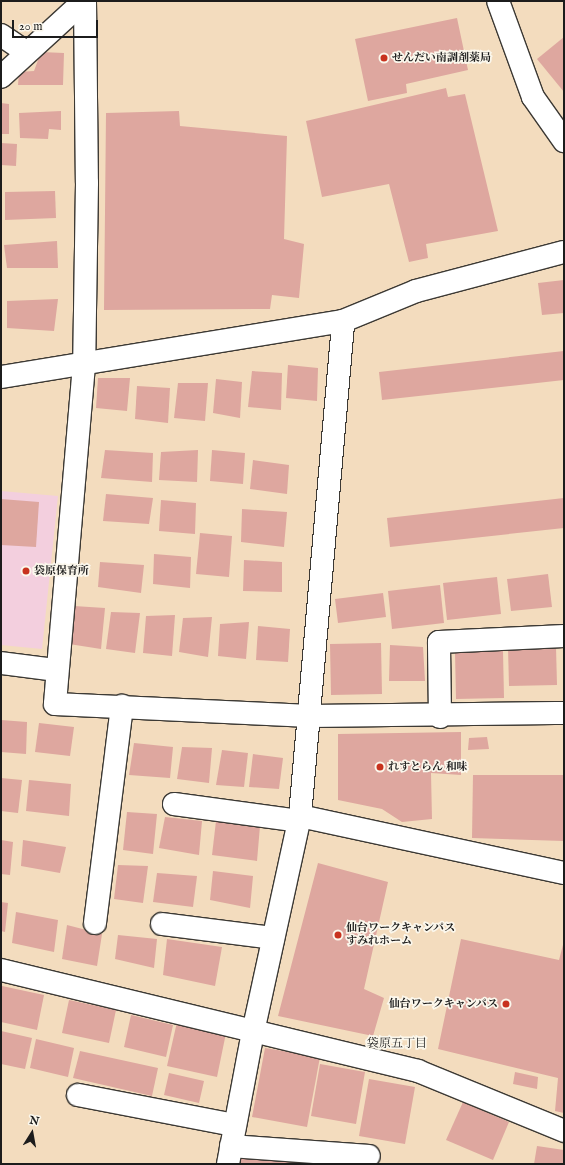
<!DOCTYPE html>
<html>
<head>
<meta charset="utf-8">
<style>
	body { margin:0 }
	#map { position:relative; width:565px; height:1165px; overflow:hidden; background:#f3dcbe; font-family:"IM FELL English","Noto Serif JP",serif }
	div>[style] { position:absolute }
	.built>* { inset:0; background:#f3cfde }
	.building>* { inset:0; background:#dea79f }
	.roads { filter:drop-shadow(1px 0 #3c3934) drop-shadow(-1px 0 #3c3934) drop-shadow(0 1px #3c3934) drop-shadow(0 -1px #3c3934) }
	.minor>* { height:22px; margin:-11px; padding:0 11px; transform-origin:11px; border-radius:11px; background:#fff }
	.dots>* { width:11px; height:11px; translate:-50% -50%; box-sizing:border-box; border:2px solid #fbf7ec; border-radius:50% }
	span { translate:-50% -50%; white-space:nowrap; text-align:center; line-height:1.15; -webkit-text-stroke:3.5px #fbf7ec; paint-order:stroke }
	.poi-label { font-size:11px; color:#1c1c1c; font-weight:700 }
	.left { translate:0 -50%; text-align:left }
	.right { translate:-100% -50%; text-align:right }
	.neighbourhood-label { font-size:12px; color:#1c1c1c }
	.frame { position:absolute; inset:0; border:2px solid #1c1c1c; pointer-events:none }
	.north { position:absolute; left:12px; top:1113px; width:40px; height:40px; -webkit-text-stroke:3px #fbf7ec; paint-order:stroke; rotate:11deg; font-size:11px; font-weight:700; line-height:16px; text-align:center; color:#1c1c1c }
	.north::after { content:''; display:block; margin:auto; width:14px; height:18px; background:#1c1c1c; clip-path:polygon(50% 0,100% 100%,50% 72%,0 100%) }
	.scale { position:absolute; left:12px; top:20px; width:86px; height:18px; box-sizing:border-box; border:2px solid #1c1c1c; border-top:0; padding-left:5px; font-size:12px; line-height:14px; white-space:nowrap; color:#1c1c1c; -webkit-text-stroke:3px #fbf7ec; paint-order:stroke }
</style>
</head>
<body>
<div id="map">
	<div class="built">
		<div style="clip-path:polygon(1px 491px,58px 496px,42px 649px,1px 645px)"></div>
	</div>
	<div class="building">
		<div style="clip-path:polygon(457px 18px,468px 70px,406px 84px,407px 93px,368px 101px,355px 39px)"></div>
		<div style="clip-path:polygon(564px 37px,564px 92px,537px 59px)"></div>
		<div style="clip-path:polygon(41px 52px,64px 53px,63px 85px,18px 85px,19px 72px,34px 71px)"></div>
		<div style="clip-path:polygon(446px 88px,448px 97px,465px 94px,498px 231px,426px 244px,428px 258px,409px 262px,389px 184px,322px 197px,306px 121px)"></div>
		<div style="clip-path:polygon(1px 103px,9px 104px,9px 134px,1px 134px)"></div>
		<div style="clip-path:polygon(61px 111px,61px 130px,49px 129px,48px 139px,20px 138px,19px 113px)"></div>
		<div style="clip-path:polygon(179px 111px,180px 126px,287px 136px,284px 239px,304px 244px,299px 298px,272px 295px,270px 309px,104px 310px,106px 113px)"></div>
		<div style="clip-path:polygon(1px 143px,17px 144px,16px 166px,1px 165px)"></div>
		<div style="clip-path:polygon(55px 191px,56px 218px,5px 220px,5px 192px)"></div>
		<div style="clip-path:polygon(57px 241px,58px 268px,7px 268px,4px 245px)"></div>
		<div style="clip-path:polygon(564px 280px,564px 313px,542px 315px,538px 283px)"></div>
		<div style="clip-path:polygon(58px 299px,54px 331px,7px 328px,7px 301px)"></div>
		<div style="clip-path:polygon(564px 351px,564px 380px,382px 400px,379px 372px)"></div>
		<div style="clip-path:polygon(288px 365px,318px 368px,317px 401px,286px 398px)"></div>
		<div style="clip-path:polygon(252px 371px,282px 373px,281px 410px,248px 407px)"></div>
		<div style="clip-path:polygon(98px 378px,130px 378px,127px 411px,96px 408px)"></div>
		<div style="clip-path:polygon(216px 379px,242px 382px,240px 418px,213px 413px)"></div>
		<div style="clip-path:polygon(178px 383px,208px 383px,205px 421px,174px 418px)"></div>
		<div style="clip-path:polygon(137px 386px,170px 388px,168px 423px,135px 419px)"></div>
		<div style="clip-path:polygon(105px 450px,153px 453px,152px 482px,101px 478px)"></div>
		<div style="clip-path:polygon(198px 450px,197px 482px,159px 480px,161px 452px)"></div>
		<div style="clip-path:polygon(212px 450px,245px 453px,243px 484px,210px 481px)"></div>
		<div style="clip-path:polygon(253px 460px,289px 465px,287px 494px,250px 489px)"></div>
		<div style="clip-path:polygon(106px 494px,153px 498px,149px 524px,103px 521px)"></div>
		<div style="clip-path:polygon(564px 498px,564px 528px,390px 547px,387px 518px)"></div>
		<div style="clip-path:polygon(1px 499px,39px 502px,36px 547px,1px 545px)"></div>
		<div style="clip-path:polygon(161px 500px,196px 503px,195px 534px,159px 531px)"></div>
		<div style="clip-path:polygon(242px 509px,287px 512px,284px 547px,241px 542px)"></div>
		<div style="clip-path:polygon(200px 533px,232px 536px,229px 577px,196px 574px)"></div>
		<div style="clip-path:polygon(154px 554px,191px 557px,190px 588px,153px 584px)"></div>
		<div style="clip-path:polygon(244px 560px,282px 562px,282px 592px,243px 591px)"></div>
		<div style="clip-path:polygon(100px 562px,144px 565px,141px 593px,98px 587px)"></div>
		<div style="clip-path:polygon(548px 574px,552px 607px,511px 611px,507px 579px)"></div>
		<div style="clip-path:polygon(497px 577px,501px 614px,447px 620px,443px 583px)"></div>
		<div style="clip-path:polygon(440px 585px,444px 623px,392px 629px,388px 591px)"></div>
		<div style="clip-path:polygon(383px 593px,386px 617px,338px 623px,335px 599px)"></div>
		<div style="clip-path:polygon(74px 606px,105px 608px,101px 649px,69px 644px)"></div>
		<div style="clip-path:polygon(111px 612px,140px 613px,135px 653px,106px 649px)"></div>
		<div style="clip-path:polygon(175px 615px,172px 656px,143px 653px,146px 616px)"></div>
		<div style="clip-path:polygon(212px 617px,208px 657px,179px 652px,183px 618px)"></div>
		<div style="clip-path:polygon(249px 622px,246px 659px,218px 656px,220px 624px)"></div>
		<div style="clip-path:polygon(258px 626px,290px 629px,288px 662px,256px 660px)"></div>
		<div style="clip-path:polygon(381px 643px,382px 694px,331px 695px,330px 644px)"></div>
		<div style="clip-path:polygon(390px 645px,423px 647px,425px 681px,389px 681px)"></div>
		<div style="clip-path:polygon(556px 647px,557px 685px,509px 686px,508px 648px)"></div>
		<div style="clip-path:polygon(503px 651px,504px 698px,456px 699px,455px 652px)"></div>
		<div style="clip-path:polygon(1px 720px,27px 722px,26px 754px,1px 752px)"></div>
		<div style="clip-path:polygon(39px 723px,74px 727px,70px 756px,35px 752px)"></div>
		<div style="clip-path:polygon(461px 732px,461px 775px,431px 773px,432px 819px,402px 822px,382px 809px,338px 800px,338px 734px)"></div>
		<div style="clip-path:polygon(487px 737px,489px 749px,468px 750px,469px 738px)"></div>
		<div style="clip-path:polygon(134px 743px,173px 747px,170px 778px,129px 775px)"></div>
		<div style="clip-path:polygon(182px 747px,212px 748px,209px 783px,177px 779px)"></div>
		<div style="clip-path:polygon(222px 750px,248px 753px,244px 787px,216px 785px)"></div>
		<div style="clip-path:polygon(253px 754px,283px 758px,279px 789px,249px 787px)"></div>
		<div style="clip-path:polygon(473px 775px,564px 775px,564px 841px,472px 838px)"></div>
		<div style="clip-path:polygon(1px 778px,22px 780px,18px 813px,1px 811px)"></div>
		<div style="clip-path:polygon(29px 780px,71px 784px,69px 816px,26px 811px)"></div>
		<div style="clip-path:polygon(127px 812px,157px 814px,153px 854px,123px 850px)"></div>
		<div style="clip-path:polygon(165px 817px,202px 821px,199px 855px,159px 848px)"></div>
		<div style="clip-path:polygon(216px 821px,260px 826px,257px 861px,212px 855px)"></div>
		<div style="clip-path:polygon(1px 840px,13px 842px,10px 875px,1px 874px)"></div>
		<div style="clip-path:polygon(23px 840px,66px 847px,60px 873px,21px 866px)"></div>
		<div style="clip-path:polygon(318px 863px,388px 882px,364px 989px,384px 998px,373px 1036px,278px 1016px)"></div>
		<div style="clip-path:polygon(118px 865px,148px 866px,143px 903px,114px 899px)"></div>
		<div style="clip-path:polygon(213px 871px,253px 876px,250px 908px,210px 900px)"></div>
		<div style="clip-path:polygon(157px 873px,197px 876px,193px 907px,153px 902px)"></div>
		<div style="clip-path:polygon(1px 902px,8px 903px,5px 932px,1px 931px)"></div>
		<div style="clip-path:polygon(16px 912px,58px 920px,54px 952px,12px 943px)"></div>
		<div style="clip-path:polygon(67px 925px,102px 934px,97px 966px,62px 959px)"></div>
		<div style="clip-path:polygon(118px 935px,157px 939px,154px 968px,115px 959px)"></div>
		<div style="clip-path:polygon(167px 939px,222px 947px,215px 986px,163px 975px)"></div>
		<div style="clip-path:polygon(461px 939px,559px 960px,564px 941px,564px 1113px,555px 1111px,558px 1078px,438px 1049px)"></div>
		<div style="clip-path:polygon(2px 986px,44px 995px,37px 1030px,1px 1022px)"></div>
		<div style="clip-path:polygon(69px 1000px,116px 1010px,109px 1043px,62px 1033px)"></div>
		<div style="clip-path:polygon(131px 1015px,173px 1025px,166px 1057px,124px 1047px)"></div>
		<div style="clip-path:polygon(177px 1022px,226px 1033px,217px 1077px,167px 1066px)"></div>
		<div style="clip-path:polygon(1px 1031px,32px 1038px,25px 1069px,1px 1064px)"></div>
		<div style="clip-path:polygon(36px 1039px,74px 1048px,68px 1077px,30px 1068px)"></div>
		<div style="clip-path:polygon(265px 1048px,320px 1057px,307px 1127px,252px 1117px)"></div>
		<div style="clip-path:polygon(80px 1051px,158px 1068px,152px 1096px,73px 1078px)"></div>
		<div style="clip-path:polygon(320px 1064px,365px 1072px,356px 1124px,311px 1116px)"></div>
		<div style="clip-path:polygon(515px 1072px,538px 1077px,537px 1089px,513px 1084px)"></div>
		<div style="clip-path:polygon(169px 1073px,204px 1081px,199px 1103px,164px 1095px)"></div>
		<div style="clip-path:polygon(369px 1079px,415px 1087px,405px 1144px,359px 1136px)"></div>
		<div style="clip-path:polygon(463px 1102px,509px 1122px,493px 1160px,446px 1140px)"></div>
		<div style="clip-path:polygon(537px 1146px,564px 1150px,564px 1164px,534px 1164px)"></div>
		<div style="clip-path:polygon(234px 1153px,296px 1158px,295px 1164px,234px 1164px)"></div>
	</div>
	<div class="roads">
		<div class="minor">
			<div style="left:85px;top:1px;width:182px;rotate:89.4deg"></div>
			<div style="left:87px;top:183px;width:182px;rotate:90.9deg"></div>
			<div style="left:84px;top:365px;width:340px;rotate:94.9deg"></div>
			<div style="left:55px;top:704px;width:255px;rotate:2.7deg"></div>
			<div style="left:310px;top:716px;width:254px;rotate:-0.7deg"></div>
			<div style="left:498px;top:1px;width:102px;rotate:70deg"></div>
			<div style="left:533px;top:97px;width:54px;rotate:54.8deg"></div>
			<div style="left:1px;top:35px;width:30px;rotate:34deg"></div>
			<div style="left:1px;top:77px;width:113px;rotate:-42.5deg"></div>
			<div style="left:1px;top:377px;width:347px;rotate:-9.3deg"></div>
			<div style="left:343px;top:321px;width:79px;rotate:-22.3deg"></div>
			<div style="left:416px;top:291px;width:153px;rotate:-14.8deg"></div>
			<div style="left:1px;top:663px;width:55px;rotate:7.3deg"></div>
			<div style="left:440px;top:717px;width:75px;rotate:-90.8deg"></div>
			<div style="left:439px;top:642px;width:125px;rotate:-2.7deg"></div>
			<div style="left:174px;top:804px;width:126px;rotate:7.7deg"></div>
			<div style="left:300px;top:816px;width:270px;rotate:12.2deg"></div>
			<div style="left:95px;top:923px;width:219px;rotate:-82.9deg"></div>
			<div style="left:162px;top:924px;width:112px;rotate:7.2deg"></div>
			<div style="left:1px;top:970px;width:429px;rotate:13.6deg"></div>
			<div style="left:418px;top:1071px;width:158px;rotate:22.3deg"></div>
			<div style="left:78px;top:1095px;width:159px;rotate:10.9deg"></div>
			<div style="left:231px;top:1146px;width:138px;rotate:4.1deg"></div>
			<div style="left:228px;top:1164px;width:134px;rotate:-79.3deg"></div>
			<div style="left:253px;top:1032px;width:221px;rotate:-77.7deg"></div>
			<div style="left:300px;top:816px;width:497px;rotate:-85deg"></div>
		</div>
	</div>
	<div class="dots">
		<div style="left:384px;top:58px;background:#c8321e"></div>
		<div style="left:26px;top:571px;background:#c8321e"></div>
		<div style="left:380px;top:767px;background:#c8321e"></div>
		<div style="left:338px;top:935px;background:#c8321e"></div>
		<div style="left:506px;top:1004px;background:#c8321e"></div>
	</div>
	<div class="poi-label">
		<span class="left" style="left:392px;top:58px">せんだい南調剤薬局</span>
		<span class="left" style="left:34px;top:571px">袋原保育所</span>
		<span class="left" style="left:388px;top:767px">れすとらん 和味</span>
		<span class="left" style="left:346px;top:935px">仙台ワークキャンパス<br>すみれホーム</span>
		<span class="right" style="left:498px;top:1004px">仙台ワークキャンパス</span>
	</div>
	<div class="neighbourhood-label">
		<span style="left:397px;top:1044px">袋原五丁目</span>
	</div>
	<div class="frame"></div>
	<div class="north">N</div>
	<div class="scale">20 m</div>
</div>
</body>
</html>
